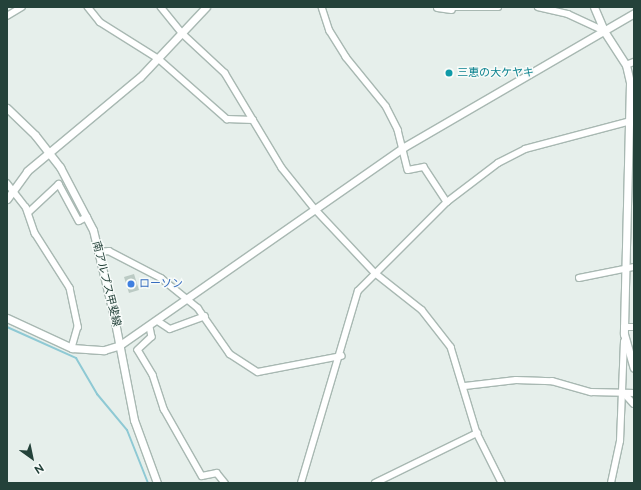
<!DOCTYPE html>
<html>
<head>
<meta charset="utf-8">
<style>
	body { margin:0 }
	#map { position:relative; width:641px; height:490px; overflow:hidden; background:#e6efeb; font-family:Raleway,"Noto Sans JP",sans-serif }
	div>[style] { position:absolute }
	.stream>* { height:2px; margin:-1px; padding:0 1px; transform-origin:1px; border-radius:1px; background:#8ec9d4 }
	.building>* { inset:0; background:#bbcac4 }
	.roads { filter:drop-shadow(1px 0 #a8b8b2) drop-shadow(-1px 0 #a8b8b2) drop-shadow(0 1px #a8b8b2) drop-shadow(0 -1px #a8b8b2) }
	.street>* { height:5.5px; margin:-2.75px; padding:0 2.75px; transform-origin:2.75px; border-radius:2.75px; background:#fff }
	.secondary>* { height:7px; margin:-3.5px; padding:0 3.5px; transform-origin:3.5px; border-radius:3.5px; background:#fff }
	.dots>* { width:11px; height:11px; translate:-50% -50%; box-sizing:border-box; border:2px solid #f7fbf9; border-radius:50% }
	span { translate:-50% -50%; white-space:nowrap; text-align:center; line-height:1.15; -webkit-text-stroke:3px #f7fbf9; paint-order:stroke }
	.culture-label { font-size:11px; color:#0d838f }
	.left { translate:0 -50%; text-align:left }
	.street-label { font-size:11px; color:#24423a }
	.shop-label { font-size:11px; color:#366cbe }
	.frame { position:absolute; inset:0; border:8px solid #24423a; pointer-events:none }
	.north { position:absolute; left:12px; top:438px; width:40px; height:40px; -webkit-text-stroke:3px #f7fbf9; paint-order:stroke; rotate:147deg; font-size:11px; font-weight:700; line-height:16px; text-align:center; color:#24423a }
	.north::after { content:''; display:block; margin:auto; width:14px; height:18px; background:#24423a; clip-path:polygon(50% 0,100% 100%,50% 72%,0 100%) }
</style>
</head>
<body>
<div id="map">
	<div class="stream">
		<div style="left:7px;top:327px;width:76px;rotate:24.2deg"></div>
		<div style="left:76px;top:358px;width:42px;rotate:59.7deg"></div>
		<div style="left:97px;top:394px;width:47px;rotate:50.2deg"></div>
		<div style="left:127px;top:430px;width:57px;rotate:68.4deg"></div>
	</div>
	<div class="building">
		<div style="clip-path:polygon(134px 274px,139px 290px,129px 293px,124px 277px)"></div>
	</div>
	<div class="roads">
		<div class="street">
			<div style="left:88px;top:7px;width:19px;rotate:51deg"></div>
			<div style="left:100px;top:22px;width:70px;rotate:32.1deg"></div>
			<div style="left:159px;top:59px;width:91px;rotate:41.4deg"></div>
			<div style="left:227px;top:119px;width:26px;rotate:2deg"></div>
			<div style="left:161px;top:7px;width:33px;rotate:51deg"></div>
			<div style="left:182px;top:33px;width:59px;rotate:42.9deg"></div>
			<div style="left:225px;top:73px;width:111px;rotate:59deg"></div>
			<div style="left:282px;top:168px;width:53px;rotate:51.2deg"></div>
			<div style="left:315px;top:209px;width:88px;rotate:46.8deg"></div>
			<div style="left:375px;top:273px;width:60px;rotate:38.2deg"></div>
			<div style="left:422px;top:310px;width:47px;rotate:51.9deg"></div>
			<div style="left:451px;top:347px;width:90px;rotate:73.2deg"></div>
			<div style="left:477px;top:433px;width:56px;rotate:63.4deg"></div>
			<div style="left:322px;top:7px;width:25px;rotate:72deg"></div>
			<div style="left:330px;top:31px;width:31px;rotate:58deg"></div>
			<div style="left:346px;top:57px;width:63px;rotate:50.8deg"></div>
			<div style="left:386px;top:106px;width:27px;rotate:63deg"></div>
			<div style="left:398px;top:130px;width:41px;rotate:76deg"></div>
			<div style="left:408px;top:170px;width:16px;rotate:-11deg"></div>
			<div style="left:424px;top:167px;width:42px;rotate:56.7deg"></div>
			<div style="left:451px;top:7px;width:47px"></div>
			<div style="left:538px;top:7px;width:31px;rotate:13deg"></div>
			<div style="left:568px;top:14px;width:40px;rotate:25deg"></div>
			<div style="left:7px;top:16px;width:17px;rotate:-31deg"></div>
			<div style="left:626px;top:65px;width:9px;rotate:-21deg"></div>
			<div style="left:7px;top:183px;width:31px;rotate:52deg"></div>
			<div style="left:26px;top:207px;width:28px;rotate:71deg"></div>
			<div style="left:35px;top:233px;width:65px;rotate:57.5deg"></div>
			<div style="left:70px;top:288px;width:40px;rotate:78deg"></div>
			<div style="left:78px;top:327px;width:22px;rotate:106deg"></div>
			<div style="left:28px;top:213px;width:42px;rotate:-43.1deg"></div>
			<div style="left:59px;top:184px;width:42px;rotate:61.6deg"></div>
			<div style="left:79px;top:221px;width:9px;rotate:-27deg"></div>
			<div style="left:99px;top:252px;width:10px;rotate:-6deg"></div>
			<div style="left:109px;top:251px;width:59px;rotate:27.4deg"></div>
			<div style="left:161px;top:278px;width:48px;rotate:39deg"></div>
			<div style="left:198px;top:308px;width:56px;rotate:55.2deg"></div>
			<div style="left:230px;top:354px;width:33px;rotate:33deg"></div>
			<div style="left:258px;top:372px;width:85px;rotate:-10.9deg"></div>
			<div style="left:579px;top:278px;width:56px;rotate:-11.3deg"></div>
			<div style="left:158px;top:321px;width:14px;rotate:34deg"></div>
			<div style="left:170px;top:329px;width:37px;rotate:-20deg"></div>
			<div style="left:150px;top:327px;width:10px;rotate:79deg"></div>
			<div style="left:152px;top:337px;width:19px;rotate:137deg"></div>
			<div style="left:138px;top:350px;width:29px;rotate:59deg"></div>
			<div style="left:153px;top:375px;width:36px;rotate:72deg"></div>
			<div style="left:164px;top:409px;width:77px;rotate:60.4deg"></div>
			<div style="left:202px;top:476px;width:15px;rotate:-11deg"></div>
			<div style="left:217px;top:473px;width:13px;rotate:51deg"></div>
			<div style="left:624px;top:327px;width:10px"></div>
			<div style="left:465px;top:386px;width:51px;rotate:-6.7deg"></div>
			<div style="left:516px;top:380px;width:36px;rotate:2deg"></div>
			<div style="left:552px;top:381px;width:41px;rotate:15.8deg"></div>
			<div style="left:591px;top:392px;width:43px;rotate:1.3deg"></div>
			<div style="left:625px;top:394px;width:13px;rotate:48deg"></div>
			<div style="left:301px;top:483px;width:200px;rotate:-73.5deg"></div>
			<div style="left:358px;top:291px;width:126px;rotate:-45deg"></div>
			<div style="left:447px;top:202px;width:64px;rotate:-37.4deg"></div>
			<div style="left:498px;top:163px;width:30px;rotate:-27deg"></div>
			<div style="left:525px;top:149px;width:110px;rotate:-14.8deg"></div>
			<div style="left:375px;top:483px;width:114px;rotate:-26.1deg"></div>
			<div style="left:611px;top:483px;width:43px;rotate:-77.9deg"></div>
			<div style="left:620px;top:441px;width:99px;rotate:-87.7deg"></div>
		</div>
		<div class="secondary">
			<div style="left:437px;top:7px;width:14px;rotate:8deg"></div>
			<div style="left:594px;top:7px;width:26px;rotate:67deg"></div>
			<div style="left:604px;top:31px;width:40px;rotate:57.1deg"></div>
			<div style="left:626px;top:65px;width:18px;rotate:77deg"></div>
			<div style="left:630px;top:83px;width:251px;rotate:91.4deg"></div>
			<div style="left:624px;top:334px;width:35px;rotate:74deg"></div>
			<div style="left:7px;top:108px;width:39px;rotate:44deg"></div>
			<div style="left:35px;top:135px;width:41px;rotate:52deg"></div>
			<div style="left:60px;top:167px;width:71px;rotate:62.4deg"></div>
			<div style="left:93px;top:230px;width:89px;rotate:76.4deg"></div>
			<div style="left:114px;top:317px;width:105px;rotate:79deg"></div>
			<div style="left:134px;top:420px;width:67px;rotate:69.9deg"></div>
			<div style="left:7px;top:199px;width:34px;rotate:-54deg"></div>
			<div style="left:27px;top:171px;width:147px;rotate:-39.8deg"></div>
			<div style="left:140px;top:77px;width:96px;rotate:-46.7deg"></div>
			<div style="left:7px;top:318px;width:72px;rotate:24.8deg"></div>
			<div style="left:72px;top:348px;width:32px;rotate:4deg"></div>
			<div style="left:104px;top:350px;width:17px;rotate:-17deg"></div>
			<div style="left:120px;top:345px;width:346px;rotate:-34.9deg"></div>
			<div style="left:404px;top:147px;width:266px;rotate:-30.2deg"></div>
		</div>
	</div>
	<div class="dots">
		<div style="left:449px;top:73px;background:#0f9aa8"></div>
		<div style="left:131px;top:284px;background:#3f7fe0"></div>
	</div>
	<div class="culture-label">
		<span class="left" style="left:457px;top:73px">三恵の大ケヤキ</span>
	</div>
	<div class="street-label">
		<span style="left:106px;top:284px;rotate:76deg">南アルプス甲斐線</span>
	</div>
	<div class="shop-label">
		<span class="left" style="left:139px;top:284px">ローソン</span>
	</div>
	<div class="frame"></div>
	<div class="north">N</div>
</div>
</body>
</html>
